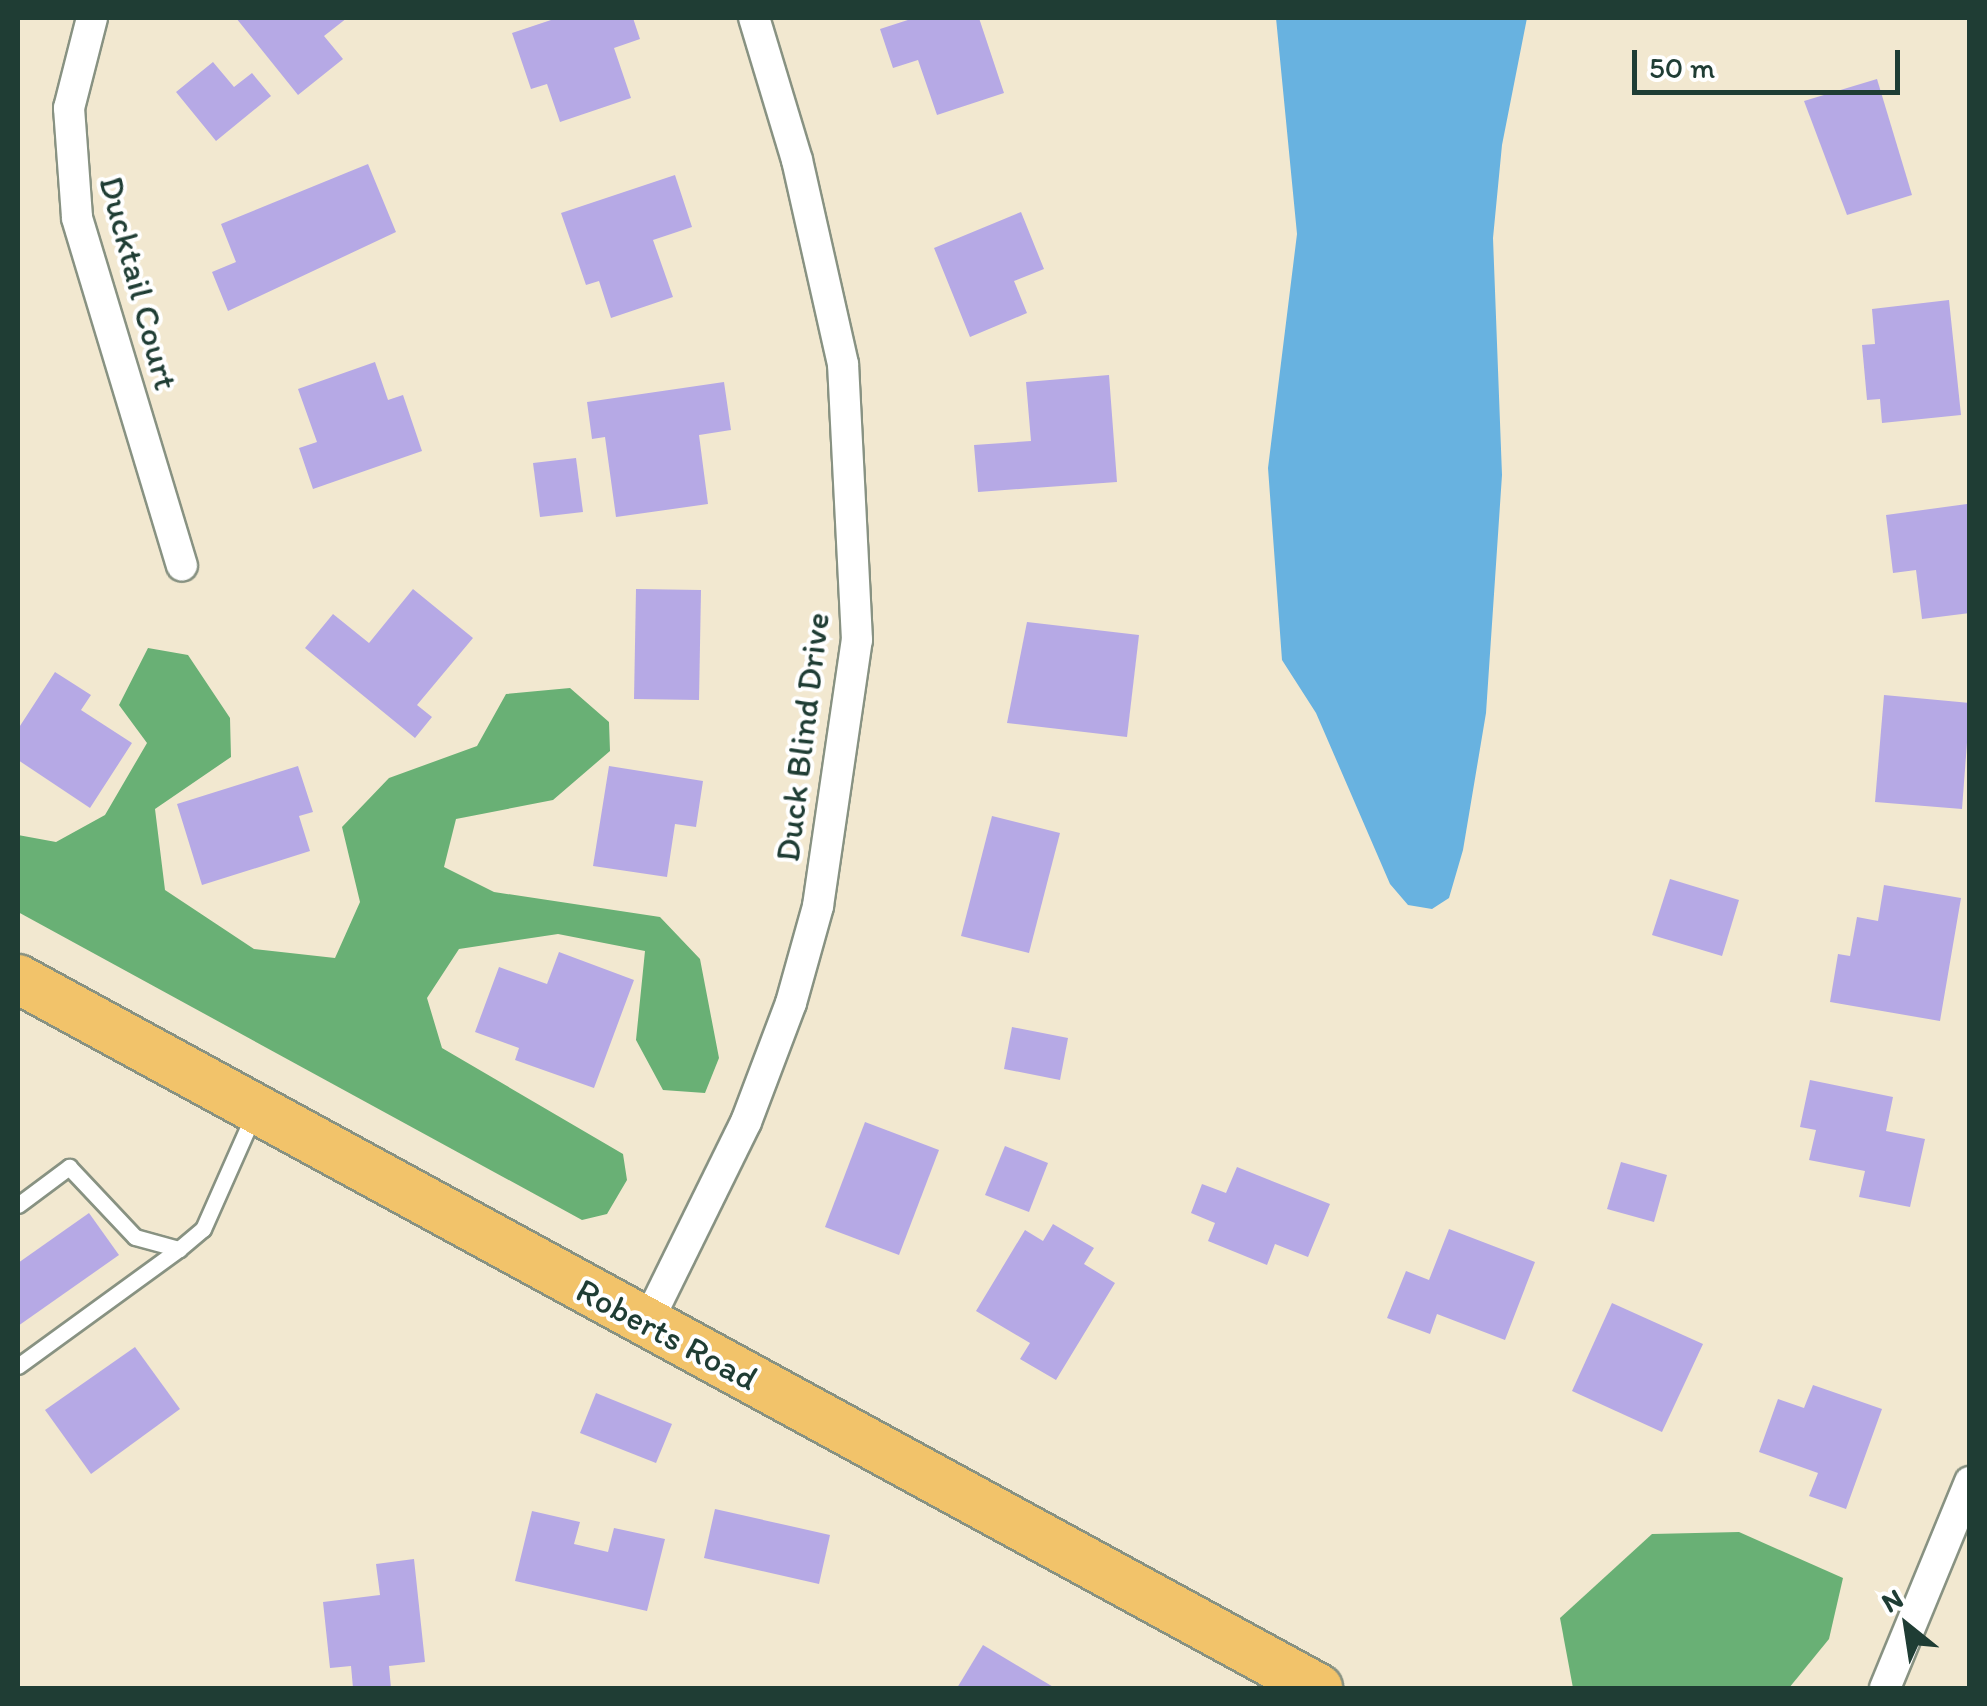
<!DOCTYPE html>
<html>
<head>
<meta charset="utf-8">
<style>
	body { margin:0 }
	#map { position:relative; width:1987px; height:1706px; overflow:hidden; background:#f2e8d0; font-family:Itim,sans-serif }
	div>[style] { position:absolute }
	.forest>* { inset:0; background:#69b075 }
	.water>* { inset:0; background:#68b2e0 }
	.building>* { inset:0; background:#b6a9e5 }
	.roads { filter:drop-shadow(2px 0 #889282) drop-shadow(-2px 0 #889282) drop-shadow(0 2px #889282) drop-shadow(0 -2px #889282) }
	.lane>* { height:15px; margin:-7.5px; padding:0 7.5px; transform-origin:7.5px; border-radius:7.5px; background:#fff }
	.street>* { height:30px; margin:-15px; padding:0 15px; transform-origin:15px; border-radius:15px; background:#fff }
	.primary>* { height:48px; margin:-24px; padding:0 24px; transform-origin:24px; border-radius:24px; background:#f2c36a }
	span { translate:-50% -50%; white-space:nowrap; text-align:center; line-height:1.15; -webkit-text-stroke:8px #fff; paint-order:stroke }
	.street-label { font-size:35px; color:#1f3d34 }
	.frame { position:absolute; inset:0; border:20px solid #1f3d34; pointer-events:none }
	.north { position:absolute; left:1857px; top:1576px; width:100px; height:100px; -webkit-text-stroke:8px #fff; paint-order:stroke; rotate:330deg; font-size:28px; font-weight:700; line-height:40px; text-align:center; color:#1f3d34 }
	.north::after { content:''; display:block; margin:auto; width:35px; height:45px; background:#1f3d34; clip-path:polygon(50% 0,100% 100%,50% 72%,0 100%) }
	.scale { position:absolute; left:1632px; top:50px; width:268px; height:45px; box-sizing:border-box; border:5px solid #1f3d34; border-top:0; padding-left:12px; font-size:30px; line-height:35px; white-space:nowrap; color:#1f3d34; -webkit-text-stroke:8px #fff; paint-order:stroke }
</style>
</head>
<body>
<div id="map">
	<div class="forest">
		<div style="clip-path:polygon(148px 648px,188px 655px,230px 718px,231px 757px,155px 809px,165px 890px,254px 949px,335px 958px,360px 902px,342px 827px,389px 778px,477px 746px,506px 694px,570px 688px,609px 722px,610px 751px,553px 800px,456px 819px,444px 867px,494px 892px,660px 917px,700px 959px,719px 1058px,705px 1093px,663px 1090px,636px 1040px,645px 951px,558px 934px,459px 949px,427px 998px,442px 1048px,623px 1154px,627px 1180px,607px 1214px,582px 1220px,18px 912px,18px 835px,56px 842px,105px 815px,147px 743px,119px 705px)"></div>
		<div style="clip-path:polygon(1739px 1532px,1843px 1578px,1829px 1639px,1789px 1688px,1573px 1688px,1560px 1618px,1652px 1534px)"></div>
	</div>
	<div class="water">
		<div style="clip-path:polygon(1276px 18px,1527px 18px,1502px 145px,1493px 238px,1502px 475px,1486px 713px,1463px 850px,1449px 898px,1432px 909px,1408px 905px,1390px 884px,1316px 713px,1282px 660px,1268px 468px,1297px 234px)"></div>
	</div>
	<div class="building">
		<div style="clip-path:polygon(236px 18px,347px 18px,324px 36px,343px 59px,298px 95px)"></div>
		<div style="clip-path:polygon(557px 18px,633px 18px,640px 39px,614px 48px,631px 98px,560px 122px,547px 84px,531px 89px,512px 33px)"></div>
		<div style="clip-path:polygon(914px 18px,979px 18px,1004px 93px,937px 115px,918px 60px,893px 68px,880px 29px)"></div>
		<div style="clip-path:polygon(213px 62px,234px 87px,252px 73px,271px 96px,216px 141px,176px 92px)"></div>
		<div style="clip-path:polygon(1877px 79px,1912px 195px,1847px 215px,1804px 101px)"></div>
		<div style="clip-path:polygon(368px 164px,396px 232px,228px 311px,212px 272px,236px 262px,221px 224px)"></div>
		<div style="clip-path:polygon(675px 175px,692px 227px,653px 240px,673px 297px,611px 318px,599px 281px,586px 285px,561px 213px)"></div>
		<div style="clip-path:polygon(1021px 212px,1044px 269px,1014px 281px,1027px 313px,970px 337px,934px 248px)"></div>
		<div style="clip-path:polygon(1949px 300px,1961px 415px,1882px 423px,1880px 399px,1867px 400px,1862px 345px,1875px 344px,1872px 309px)"></div>
		<div style="clip-path:polygon(375px 362px,388px 400px,403px 395px,422px 451px,313px 489px,299px 448px,317px 442px,298px 389px)"></div>
		<div style="clip-path:polygon(1109px 375px,1117px 482px,978px 492px,974px 445px,1031px 441px,1026px 382px)"></div>
		<div style="clip-path:polygon(724px 382px,731px 430px,699px 435px,708px 504px,616px 517px,605px 437px,592px 439px,587px 402px)"></div>
		<div style="clip-path:polygon(576px 458px,583px 512px,540px 517px,533px 463px)"></div>
		<div style="clip-path:polygon(1967px 504px,1970px 613px,1922px 619px,1916px 570px,1893px 573px,1886px 515px)"></div>
		<div style="clip-path:polygon(413px 589px,473px 638px,417px 705px,432px 717px,415px 738px,305px 648px,333px 614px,369px 643px)"></div>
		<div style="clip-path:polygon(636px 589px,701px 590px,699px 700px,634px 699px)"></div>
		<div style="clip-path:polygon(1027px 622px,1139px 635px,1127px 737px,1007px 723px)"></div>
		<div style="clip-path:polygon(55px 672px,91px 695px,81px 710px,132px 743px,90px 808px,18px 760px,18px 729px)"></div>
		<div style="clip-path:polygon(1884px 695px,1970px 703px,1962px 809px,1875px 802px)"></div>
		<div style="clip-path:polygon(298px 766px,313px 812px,299px 816px,310px 851px,202px 885px,177px 804px)"></div>
		<div style="clip-path:polygon(609px 766px,703px 781px,696px 827px,675px 824px,667px 877px,593px 866px)"></div>
		<div style="clip-path:polygon(992px 816px,1060px 833px,1029px 953px,961px 936px)"></div>
		<div style="clip-path:polygon(1670px 879px,1739px 900px,1722px 956px,1652px 935px)"></div>
		<div style="clip-path:polygon(1884px 885px,1961px 898px,1940px 1021px,1830px 1002px,1838px 954px,1850px 956px,1857px 917px,1878px 921px)"></div>
		<div style="clip-path:polygon(559px 952px,634px 980px,594px 1088px,515px 1060px,519px 1048px,475px 1032px,499px 967px,547px 984px)"></div>
		<div style="clip-path:polygon(1012px 1027px,1068px 1038px,1060px 1080px,1004px 1069px)"></div>
		<div style="clip-path:polygon(1810px 1080px,1893px 1097px,1886px 1131px,1925px 1139px,1910px 1207px,1859px 1197px,1865px 1171px,1809px 1160px,1816px 1130px,1800px 1127px)"></div>
		<div style="clip-path:polygon(865px 1122px,939px 1150px,899px 1255px,825px 1227px)"></div>
		<div style="clip-path:polygon(1005px 1146px,1048px 1163px,1029px 1212px,985px 1195px)"></div>
		<div style="clip-path:polygon(1621px 1162px,1667px 1175px,1654px 1222px,1607px 1209px)"></div>
		<div style="clip-path:polygon(1237px 1167px,1330px 1204px,1308px 1257px,1275px 1244px,1267px 1265px,1208px 1241px,1215px 1223px,1191px 1213px,1202px 1184px,1226px 1193px)"></div>
		<div style="clip-path:polygon(89px 1213px,119px 1255px,18px 1326px,18px 1263px)"></div>
		<div style="clip-path:polygon(1053px 1224px,1094px 1248px,1084px 1264px,1115px 1283px,1056px 1380px,1020px 1359px,1030px 1343px,976px 1311px,1025px 1230px,1043px 1241px)"></div>
		<div style="clip-path:polygon(1449px 1229px,1535px 1262px,1505px 1340px,1437px 1314px,1430px 1334px,1387px 1318px,1406px 1271px,1429px 1280px)"></div>
		<div style="clip-path:polygon(1612px 1303px,1703px 1344px,1662px 1432px,1572px 1391px)"></div>
		<div style="clip-path:polygon(135px 1347px,180px 1409px,91px 1474px,45px 1410px)"></div>
		<div style="clip-path:polygon(1813px 1385px,1882px 1409px,1846px 1509px,1809px 1496px,1818px 1473px,1759px 1452px,1778px 1399px,1804px 1408px)"></div>
		<div style="clip-path:polygon(596px 1393px,672px 1424px,656px 1463px,580px 1433px)"></div>
		<div style="clip-path:polygon(715px 1509px,830px 1535px,819px 1584px,704px 1558px)"></div>
		<div style="clip-path:polygon(532px 1511px,580px 1522px,574px 1544px,608px 1552px,614px 1528px,665px 1539px,647px 1611px,515px 1581px)"></div>
		<div style="clip-path:polygon(414px 1559px,425px 1662px,389px 1666px,391px 1688px,353px 1688px,351px 1666px,330px 1668px,323px 1602px,380px 1595px,376px 1564px)"></div>
		<div style="clip-path:polygon(983px 1645px,1055px 1688px,957px 1688px)"></div>
	</div>
	<div class="roads">
		<div class="lane">
			<div style="left:18px;top:1205px;width:64px;rotate:-36.7deg"></div>
			<div style="left:69px;top:1167px;width:96px;rotate:46.7deg"></div>
			<div style="left:135px;top:1237px;width:46px;rotate:15.3deg"></div>
			<div style="left:179px;top:1249px;width:31px;rotate:-40deg"></div>
			<div style="left:203px;top:1229px;width:124px;rotate:-66.1deg"></div>
			<div style="left:18px;top:1366px;width:199px;rotate:-36deg"></div>
		</div>
		<div class="street">
			<div style="left:92px;top:18px;width:93px;rotate:104.3deg"></div>
			<div style="left:69px;top:108px;width:110px;rotate:85.8deg"></div>
			<div style="left:77px;top:218px;width:363px;rotate:73.2deg"></div>
			<div style="left:647px;top:1323px;width:224px;rotate:-63.8deg"></div>
			<div style="left:746px;top:1122px;width:127px;rotate:-69.3deg"></div>
			<div style="left:791px;top:1003px;width:101px;rotate:-74.4deg"></div>
			<div style="left:818px;top:906px;width:269px;rotate:-81.7deg"></div>
			<div style="left:857px;top:640px;width:276px;rotate:-92.9deg"></div>
			<div style="left:843px;top:364px;width:209px;rotate:-102.7deg"></div>
			<div style="left:797px;top:160px;width:148px;rotate:-106.8deg"></div>
			<div style="left:1885px;top:1688px;width:223px;rotate:-67.6deg"></div>
		</div>
		<div class="primary">
			<div style="left:18px;top:979px;width:1481px;rotate:28.61deg"></div>
		</div>
	</div>
	<div class="street-label">
		<span style="left:139px;top:283px;rotate:75deg">Ducktail Court</span>
		<span style="left:802px;top:737px;rotate:-83deg">Duck Blind Drive</span>
		<span style="left:667px;top:1334px;rotate:28deg">Roberts Road</span>
	</div>
	<div class="frame"></div>
	<div class="north">N</div>
	<div class="scale">50 m</div>
</div>
</body>
</html>
